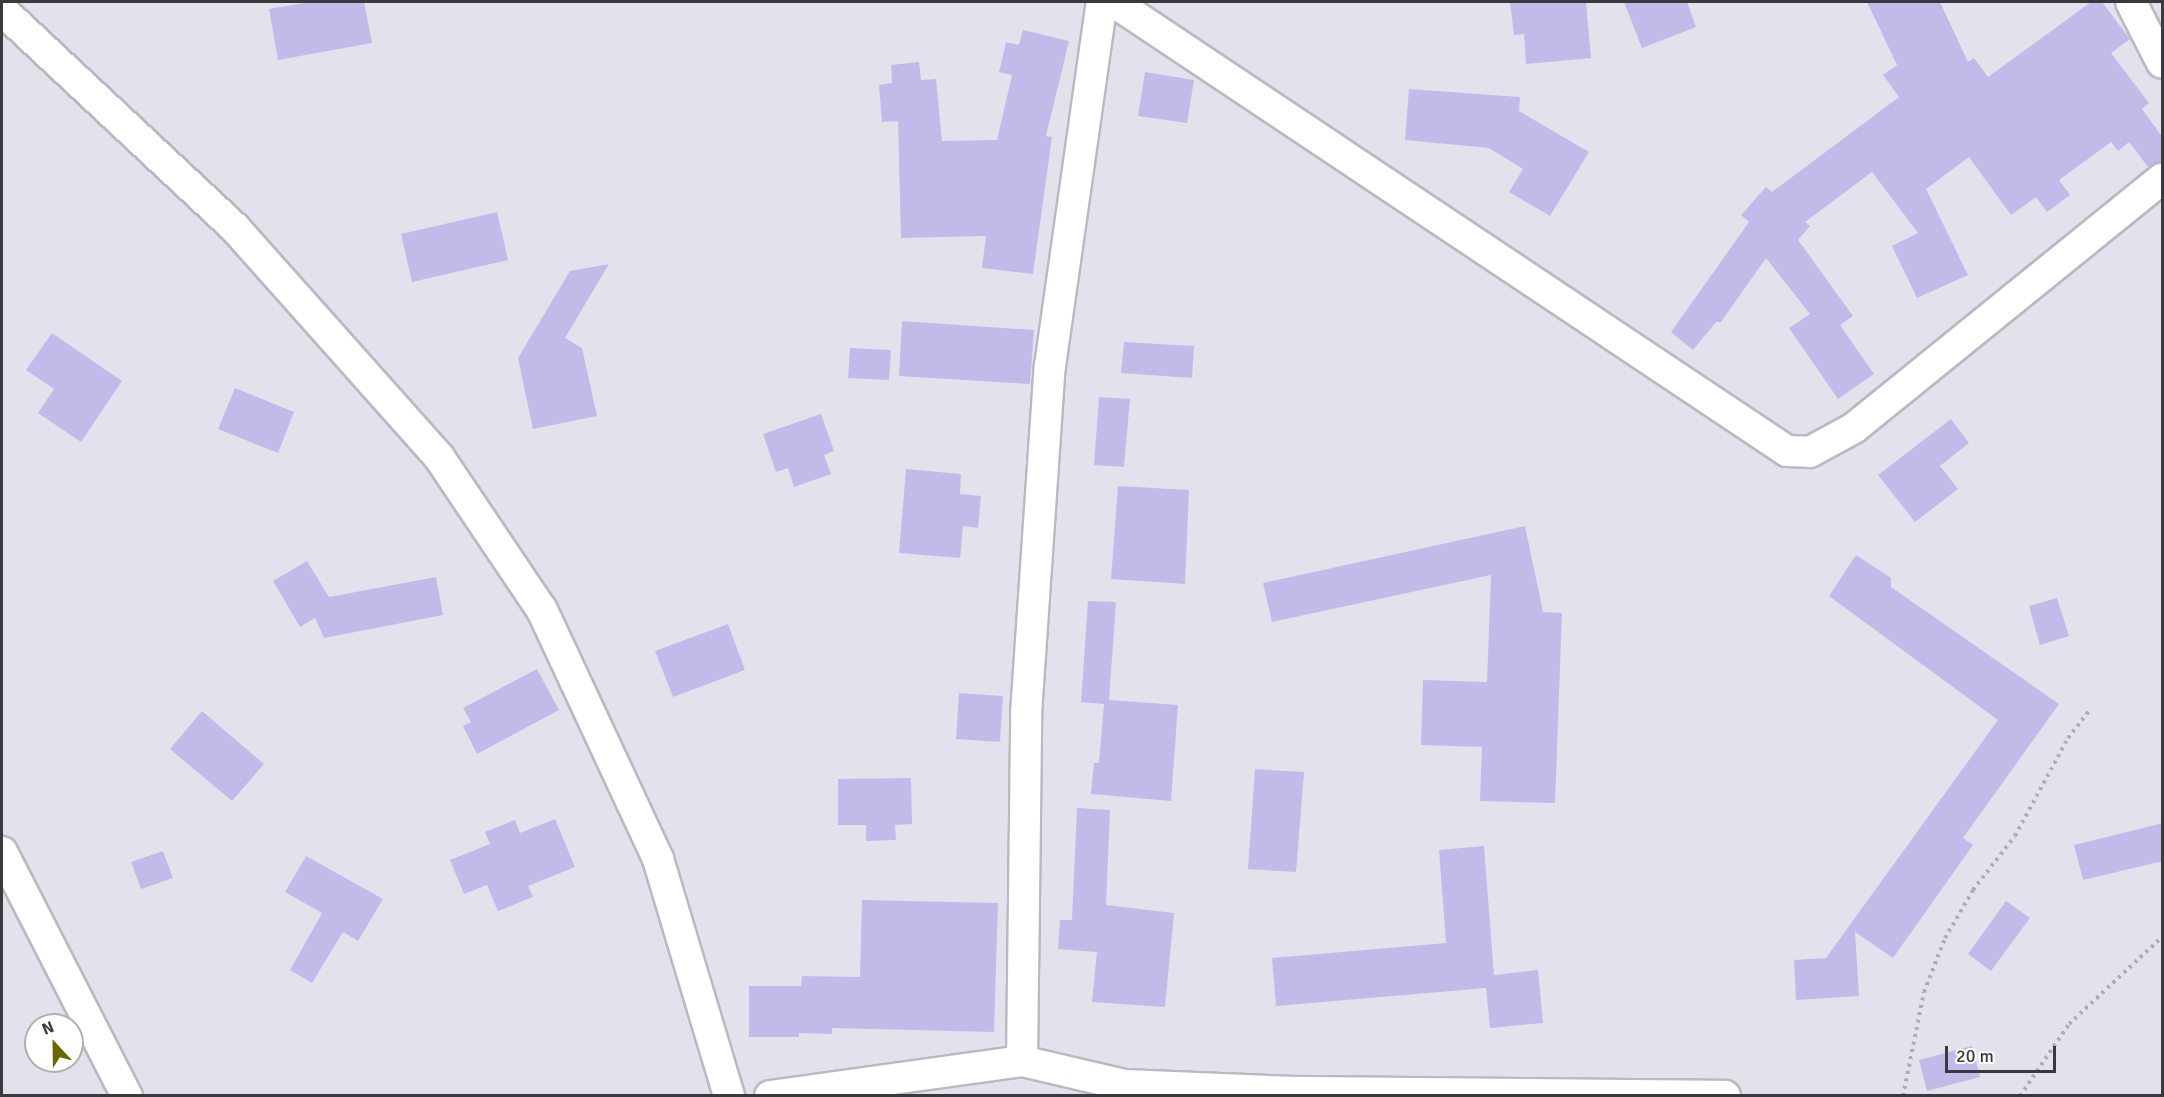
<!DOCTYPE html>
<html>
<head>
<meta charset="utf-8">
<style>
	body { margin:0 }
	#map { position:relative; width:2164px; height:1097px; overflow:hidden; background:#e3e2ec; font-family:Signika,sans-serif }
	div>[style] { position:absolute }
	.building>* { inset:0; background:#c2bbe9 }
	.path>* { height:4px; margin-top:-2px; transform-origin:0; background:repeating-linear-gradient(90deg,#aeadb6 0 3px,transparent 0 7.5px) }
	.roads { filter:drop-shadow(2px 0 #bab8c2) drop-shadow(-2px 0 #bab8c2) drop-shadow(0 2px #bab8c2) drop-shadow(0 -2px #bab8c2) }
	.minor>* { height:30px; margin:-15px; padding:0 15px; transform-origin:15px; border-radius:15px; background:#fff }
	span { translate:-50% -50%; white-space:nowrap; text-align:center; line-height:1.15; -webkit-text-stroke:4.5px #fff; paint-order:stroke }
	.frame { position:absolute; inset:0; border:3px solid #3a3a3e; pointer-events:none }
	.north { position:absolute; left:24px; top:1013px; width:60px; height:60px; box-sizing:border-box; background:#fff; border:2px solid #b0b0b2; border-radius:50%; rotate:338deg; font-size:16px; font-weight:700; line-height:24px; text-align:center; color:#3a3a3e }
	.north::after { content:''; display:block; margin:auto; width:21px; height:27px; background:#686802; clip-path:polygon(50% 0,100% 100%,50% 72%,0 100%) }
	.scale { position:absolute; left:1945px; top:1046px; width:111px; height:27px; box-sizing:border-box; border:3px solid #3a3a3e; border-top:0; padding-left:8px; font-size:18px; line-height:21px; white-space:nowrap; color:#3a3a3e; -webkit-text-stroke:4px #fff; paint-order:stroke }
</style>
</head>
<body>
<div id="map">
	<div class="building">
		<div style="clip-path:polygon(310px 2px,364px 2px,372px 43px,278px 60px,269px 9px)"></div>
		<div style="clip-path:polygon(1510px 2px,1586px 2px,1591px 58px,1526px 64px,1524px 34px,1514px 35px)"></div>
		<div style="clip-path:polygon(1624px 2px,1687px 2px,1696px 27px,1642px 48px)"></div>
		<div style="clip-path:polygon(1867px 2px,1940px 2px,1968px 62px,1974px 58px,1988px 77px,2091px 2px,2102px 2px,2130px 39px,2111px 53px,2149px 103px,2142px 109px,2163px 138px,2163px 162px,2149px 168px,2129px 142px,2118px 151px,2111px 142px,2059px 180px,2070px 195px,2047px 212px,2036px 197px,2011px 215px,1969px 157px,1926px 189px,1968px 275px,1917px 298px,1892px 246px,1918px 233px,1872px 172px,1805px 222px,1810px 226px,1798px 240px,1853px 316px,1840px 325px,1874px 374px,1838px 399px,1789px 328px,1810px 314px,1766px 258px,1721px 322px,1716px 322px,1693px 350px,1671px 332px,1749px 222px,1741px 215px,1766px 187px,1772px 192px,1899px 97px,1883px 75px,1897px 65px)"></div>
		<div style="clip-path:polygon(1023px 30px,1069px 41px,1046px 136px,1052px 137px,1033px 274px,982px 268px,986px 236px,901px 238px,898px 121px,882px 122px,879px 85px,892px 83px,891px 65px,919px 62px,921px 80px,936px 79px,942px 141px,997px 140px,1012px 75px,999px 72px,1006px 42px,1019px 45px)"></div>
		<div style="clip-path:polygon(1145px 72px,1194px 80px,1187px 123px,1138px 116px)"></div>
		<div style="clip-path:polygon(1409px 89px,1520px 97px,1519px 111px,1589px 152px,1550px 216px,1509px 192px,1523px 169px,1489px 148px,1405px 140px)"></div>
		<div style="clip-path:polygon(497px 212px,508px 260px,412px 282px,401px 234px)"></div>
		<div style="clip-path:polygon(609px 264px,565px 338px,582px 348px,597px 416px,533px 429px,518px 358px,570px 271px)"></div>
		<div style="clip-path:polygon(902px 321px,1034px 330px,1030px 384px,899px 376px)"></div>
		<div style="clip-path:polygon(52px 333px,122px 381px,81px 442px,38px 413px,54px 389px,26px 370px)"></div>
		<div style="clip-path:polygon(1124px 342px,1194px 346px,1192px 378px,1121px 373px)"></div>
		<div style="clip-path:polygon(850px 348px,891px 350px,889px 380px,848px 378px)"></div>
		<div style="clip-path:polygon(235px 388px,294px 412px,278px 453px,218px 429px)"></div>
		<div style="clip-path:polygon(1099px 397px,1130px 399px,1124px 467px,1094px 465px)"></div>
		<div style="clip-path:polygon(821px 414px,834px 451px,824px 455px,831px 474px,794px 487px,788px 468px,776px 472px,763px 434px)"></div>
		<div style="clip-path:polygon(1951px 419px,1969px 443px,1940px 466px,1958px 489px,1915px 522px,1878px 475px)"></div>
		<div style="clip-path:polygon(906px 469px,961px 474px,960px 494px,981px 496px,978px 528px,963px 526px,960px 558px,899px 553px)"></div>
		<div style="clip-path:polygon(1118px 486px,1189px 490px,1185px 584px,1111px 579px)"></div>
		<div style="clip-path:polygon(1525px 526px,1543px 612px,1562px 613px,1555px 803px,1480px 801px,1482px 747px,1421px 745px,1423px 680px,1487px 682px,1491px 575px,1272px 622px,1263px 583px)"></div>
		<div style="clip-path:polygon(1856px 555px,1891px 578px,1891px 587px,2059px 704px,1963px 838px,1973px 845px,1893px 958px,1855px 932px,1859px 996px,1796px 1000px,1794px 960px,1826px 958px,1998px 720px,1829px 596px)"></div>
		<div style="clip-path:polygon(307px 561px,329px 597px,436px 577px,443px 615px,324px 638px,315px 618px,300px 627px,273px 581px)"></div>
		<div style="clip-path:polygon(2057px 598px,2069px 636px,2040px 645px,2029px 606px)"></div>
		<div style="clip-path:polygon(1088px 601px,1116px 602px,1109px 700px,1178px 705px,1171px 801px,1091px 794px,1094px 763px,1099px 763px,1104px 704px,1081px 702px)"></div>
		<div style="clip-path:polygon(728px 624px,745px 670px,673px 697px,655px 651px)"></div>
		<div style="clip-path:polygon(537px 669px,559px 710px,477px 754px,463px 726px,471px 722px,463px 708px)"></div>
		<div style="clip-path:polygon(959px 693px,1003px 696px,1000px 742px,956px 739px)"></div>
		<div style="clip-path:polygon(202px 711px,264px 764px,232px 801px,170px 749px)"></div>
		<div style="clip-path:polygon(1255px 769px,1304px 772px,1296px 872px,1248px 869px)"></div>
		<div style="clip-path:polygon(911px 778px,912px 824px,895px 825px,896px 840px,866px 841px,866px 825px,838px 825px,838px 779px)"></div>
		<div style="clip-path:polygon(1077px 808px,1110px 810px,1106px 905px,1174px 913px,1165px 1007px,1092px 1002px,1097px 952px,1058px 949px,1060px 920px,1072px 920px)"></div>
		<div style="clip-path:polygon(555px 819px,575px 867px,528px 886px,533px 897px,498px 911px,487px 885px,464px 894px,450px 860px,490px 844px,485px 832px,515px 820px,520px 833px)"></div>
		<div style="clip-path:polygon(2163px 823px,2163px 861px,2083px 880px,2074px 845px)"></div>
		<div style="clip-path:polygon(1484px 846px,1494px 975px,1538px 970px,1543px 1023px,1490px 1028px,1486px 988px,1276px 1006px,1272px 958px,1446px 943px,1439px 850px)"></div>
		<div style="clip-path:polygon(163px 851px,173px 878px,141px 889px,131px 862px)"></div>
		<div style="clip-path:polygon(306px 856px,383px 899px,358px 941px,343px 932px,312px 983px,290px 970px,322px 913px,285px 892px)"></div>
		<div style="clip-path:polygon(862px 900px,998px 903px,994px 1032px,832px 1028px,832px 1034px,799px 1033px,799px 1037px,749px 1037px,749px 986px,801px 986px,802px 976px,860px 977px)"></div>
		<div style="clip-path:polygon(2006px 901px,2030px 918px,1991px 971px,1968px 954px)"></div>
		<div style="clip-path:polygon(1972px 1046px,1980px 1077px,1927px 1091px,1919px 1060px)"></div>
	</div>
	<div class="path">
		<div style="left:1903px;top:1096px;width:106px;rotate:-78.6deg"></div>
		<div style="left:1924px;top:992px;width:58px;rotate:-68.7deg"></div>
		<div style="left:1945px;top:938px;width:56px;rotate:-59.7deg"></div>
		<div style="left:1973px;top:890px;width:68px;rotate:-52.1deg"></div>
		<div style="left:2015px;top:836px;width:111px;rotate:-61.6deg"></div>
		<div style="left:2068px;top:738px;width:37px;rotate:-52deg"></div>
		<div style="left:2020px;top:1096px;width:87px;rotate:-55.8deg"></div>
		<div style="left:2069px;top:1024px;width:127px;rotate:-43.1deg"></div>
	</div>
	<div class="roads">
		<div class="minor">
			<div style="left:1114px;top:2px;width:809px;rotate:33.71deg"></div>
			<div style="left:1787px;top:451px;width:23px;rotate:2deg"></div>
			<div style="left:1810px;top:452px;width:50px;rotate:-28.6deg"></div>
			<div style="left:1854px;top:428px;width:396px;rotate:-39deg"></div>
			<div style="left:2131px;top:2px;width:68px;rotate:63.1deg"></div>
			<div style="left:2px;top:10px;width:319px;rotate:43.1deg"></div>
			<div style="left:235px;top:228px;width:307px;rotate:48.3deg"></div>
			<div style="left:439px;top:457px;width:184px;rotate:56.1deg"></div>
			<div style="left:542px;top:610px;width:275px;rotate:65deg"></div>
			<div style="left:658px;top:859px;width:247px;rotate:73.3deg"></div>
			<div style="left:2px;top:852px;width:274px;rotate:62.9deg"></div>
			<div style="left:1022px;top:1061px;width:347px;rotate:-89.3deg"></div>
			<div style="left:1026px;top:714px;width:349px;rotate:-86.1deg"></div>
			<div style="left:1050px;top:366px;width:368px;rotate:-81.9deg"></div>
			<div style="left:770px;top:1096px;width:254px;rotate:-7.9deg"></div>
			<div style="left:1022px;top:1061px;width:106px;rotate:13.1deg"></div>
			<div style="left:1125px;top:1085px;width:169px;rotate:2.4deg"></div>
			<div style="left:1294px;top:1092px;width:431px;rotate:0.5deg"></div>
		</div>
	</div>
	<div class="frame"></div>
	<div class="north">N</div>
	<div class="scale">20 m</div>
</div>
</body>
</html>
